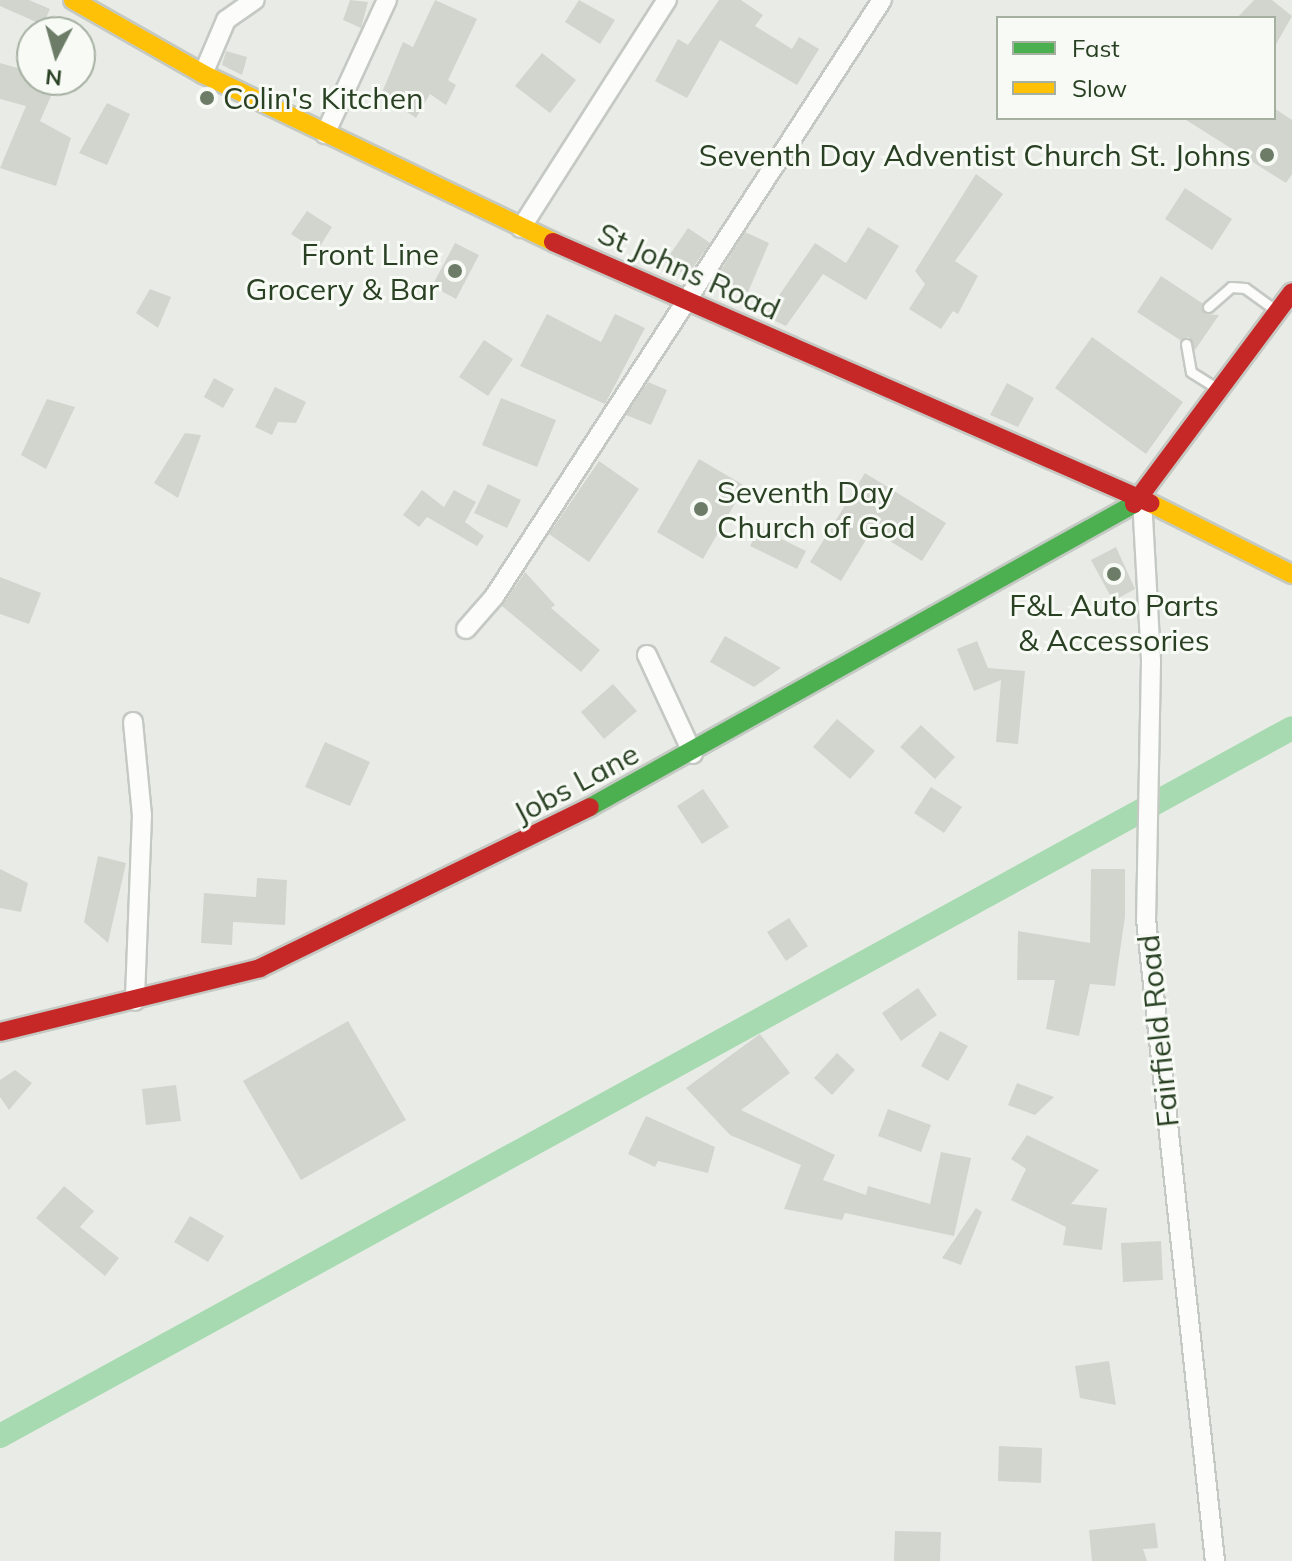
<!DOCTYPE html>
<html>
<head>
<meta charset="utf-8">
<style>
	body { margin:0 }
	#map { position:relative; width:1292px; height:1561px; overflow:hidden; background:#e9ece6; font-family:Mulish,sans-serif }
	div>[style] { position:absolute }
	.canal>* { height:24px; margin:-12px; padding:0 12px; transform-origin:12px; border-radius:12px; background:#a7dab1 }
	.building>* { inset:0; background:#d1d5ce }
	.roads { filter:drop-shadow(2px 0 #c5c9c3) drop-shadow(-2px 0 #c5c9c3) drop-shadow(0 2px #c5c9c3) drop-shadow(0 -2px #c5c9c3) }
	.lane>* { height:9px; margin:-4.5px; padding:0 4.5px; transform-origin:4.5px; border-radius:4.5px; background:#fcfcfb }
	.street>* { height:18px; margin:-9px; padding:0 9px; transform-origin:9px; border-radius:9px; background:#fcfcfb }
	.fast>* { height:18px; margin:-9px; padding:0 9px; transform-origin:9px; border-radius:9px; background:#4caf50 }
	.slow>* { height:18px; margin:-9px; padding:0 9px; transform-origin:9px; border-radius:9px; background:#ffc107 }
	.jam>* { height:18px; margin:-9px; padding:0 9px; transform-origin:9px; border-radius:9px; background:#c62828 }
	.dots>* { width:22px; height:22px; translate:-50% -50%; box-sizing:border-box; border:4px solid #f7faf5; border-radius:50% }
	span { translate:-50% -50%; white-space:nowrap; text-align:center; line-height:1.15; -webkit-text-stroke:6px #f7faf5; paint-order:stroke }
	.poi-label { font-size:30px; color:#294023 }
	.left { translate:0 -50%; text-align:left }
	.right { translate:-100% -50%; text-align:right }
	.street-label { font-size:30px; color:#294023 }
	.legend { position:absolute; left:996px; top:16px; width:280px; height:104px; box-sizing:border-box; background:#f7faf5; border:2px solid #a5b0a1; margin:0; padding:10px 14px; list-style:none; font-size:24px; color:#294023 }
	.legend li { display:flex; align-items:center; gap:16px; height:40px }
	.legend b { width:40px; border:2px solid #a5b0a1 }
	.north { position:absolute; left:16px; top:16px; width:80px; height:80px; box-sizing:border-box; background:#f7faf5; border:2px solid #a5b0a1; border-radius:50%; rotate:186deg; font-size:22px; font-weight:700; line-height:32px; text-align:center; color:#294023 }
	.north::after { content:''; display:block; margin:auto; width:28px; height:36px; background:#6c7c67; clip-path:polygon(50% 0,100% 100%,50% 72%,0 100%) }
</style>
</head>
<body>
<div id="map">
	<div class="canal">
		<div style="left:0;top:1436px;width:1473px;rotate:-28.72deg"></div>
	</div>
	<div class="building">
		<div style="clip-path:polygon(0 0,29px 0,50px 9px,43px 25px,0 6px)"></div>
		<div style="clip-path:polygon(350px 0,368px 2px,361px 28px,343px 20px)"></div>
		<div style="clip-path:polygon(435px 0,477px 19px,448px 80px,456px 85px,446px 105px,430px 94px,416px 118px,381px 95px,403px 42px,413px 47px)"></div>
		<div style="clip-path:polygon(579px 0,615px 20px,600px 44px,565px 22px)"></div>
		<div style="clip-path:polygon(719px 0,741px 0,763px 15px,755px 26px,792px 49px,799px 37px,819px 49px,797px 85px,720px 40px,687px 98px,655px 81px,678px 39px,688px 45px)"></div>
		<div style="clip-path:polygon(1254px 0,1272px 0,1292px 16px,1274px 48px,1274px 18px,1237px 18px)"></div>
		<div style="clip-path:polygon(226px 51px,247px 57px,242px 75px,222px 65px)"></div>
		<div style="clip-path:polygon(542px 53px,576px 80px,550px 113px,515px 86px)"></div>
		<div style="clip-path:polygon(0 63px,32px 72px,32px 80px,58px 80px,40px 121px,71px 138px,56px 186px,0 168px,26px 106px,0 99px)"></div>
		<div style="clip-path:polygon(107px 103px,130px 114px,107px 165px,79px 153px)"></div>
		<div style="clip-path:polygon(1274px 108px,1292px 120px,1292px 174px,1286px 183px,1183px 118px,1274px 118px)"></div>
		<div style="clip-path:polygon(976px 174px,1003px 194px,955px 261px,978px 276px,958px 314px,953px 311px,941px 329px,909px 309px,925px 284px,915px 271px)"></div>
		<div style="clip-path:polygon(1185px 188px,1232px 219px,1212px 250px,1165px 219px)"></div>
		<div style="clip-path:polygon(307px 211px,332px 227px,317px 251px,291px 234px)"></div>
		<div style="clip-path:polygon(868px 227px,899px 246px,866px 300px,823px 274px,786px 326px,765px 316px,815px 243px,846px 263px)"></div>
		<div style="clip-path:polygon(688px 228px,710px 243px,687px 276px,665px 262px)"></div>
		<div style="clip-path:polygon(745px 232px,769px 243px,748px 292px,716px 278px)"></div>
		<div style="clip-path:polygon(455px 243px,479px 255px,456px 299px,432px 286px)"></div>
		<div style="clip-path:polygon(1161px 276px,1202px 303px,1205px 314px,1219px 315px,1195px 350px,1189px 337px,1180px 340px,1137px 312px)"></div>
		<div style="clip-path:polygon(150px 289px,171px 297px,158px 328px,136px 313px)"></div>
		<div style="clip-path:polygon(547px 314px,601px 342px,615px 314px,645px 328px,605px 404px,520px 366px)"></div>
		<div style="clip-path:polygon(1092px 337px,1183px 402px,1146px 454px,1055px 388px)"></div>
		<div style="clip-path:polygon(484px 340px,513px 359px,488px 396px,459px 377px)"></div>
		<div style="clip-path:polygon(214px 378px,234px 389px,223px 408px,204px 397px)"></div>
		<div style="clip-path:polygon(648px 382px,667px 390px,651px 425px,626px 415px)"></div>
		<div style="clip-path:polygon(1007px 383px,1034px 398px,1018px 427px,990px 415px)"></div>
		<div style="clip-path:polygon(275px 387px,306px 402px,296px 423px,278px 422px,272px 435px,255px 427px)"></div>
		<div style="clip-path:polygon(501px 398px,556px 420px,537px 467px,482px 445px)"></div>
		<div style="clip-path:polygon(47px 399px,75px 407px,46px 469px,21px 455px)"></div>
		<div style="clip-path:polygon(185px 433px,201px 435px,178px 498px,154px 483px)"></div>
		<div style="clip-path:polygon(699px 459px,745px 486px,703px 559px,657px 532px)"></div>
		<div style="clip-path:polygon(599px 461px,639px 489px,589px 562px,549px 534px)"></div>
		<div style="clip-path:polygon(865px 473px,946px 523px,922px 561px,872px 530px,841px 581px,810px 562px)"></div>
		<div style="clip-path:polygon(488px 484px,521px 500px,507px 528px,474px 513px)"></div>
		<div style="clip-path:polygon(422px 490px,444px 507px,454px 490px,476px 502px,465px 522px,484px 536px,477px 546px,427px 517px,419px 527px,403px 515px)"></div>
		<div style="clip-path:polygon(759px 528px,806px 551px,797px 569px,750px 546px)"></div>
		<div style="clip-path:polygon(1116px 547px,1135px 589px,1113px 601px,1091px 560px)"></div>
		<div style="clip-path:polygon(525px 572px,555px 605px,551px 608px,600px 650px,581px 672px,502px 606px)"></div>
		<div style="clip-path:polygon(0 577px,41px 593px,29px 624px,0 614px)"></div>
		<div style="clip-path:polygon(725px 636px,781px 668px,754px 687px,710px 662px)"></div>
		<div style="clip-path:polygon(977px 641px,988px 668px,1025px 671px,1018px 744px,996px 742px,1001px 680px,974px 691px,957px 649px)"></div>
		<div style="clip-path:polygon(613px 684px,637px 711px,604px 739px,581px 712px)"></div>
		<div style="clip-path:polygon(837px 719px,875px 751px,850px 779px,813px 747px)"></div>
		<div style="clip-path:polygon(921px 725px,955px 757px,935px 779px,900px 747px)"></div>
		<div style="clip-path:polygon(325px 742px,370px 762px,350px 806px,305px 787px)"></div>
		<div style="clip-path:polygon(931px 787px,962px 807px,944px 833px,914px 813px)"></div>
		<div style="clip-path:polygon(703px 789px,729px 827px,702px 844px,677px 806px)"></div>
		<div style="clip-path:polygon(98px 856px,126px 863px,108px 943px,84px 922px)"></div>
		<div style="clip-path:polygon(0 869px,28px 883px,21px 912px,0 908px)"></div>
		<div style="clip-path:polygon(1091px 869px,1125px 869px,1125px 916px,1115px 986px,1090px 984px,1079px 1036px,1046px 1029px,1055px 980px,1017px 980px,1018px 931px,1090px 943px)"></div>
		<div style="clip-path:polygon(257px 878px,287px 880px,285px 925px,233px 922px,232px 945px,201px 943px,204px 893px,256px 897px)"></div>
		<div style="clip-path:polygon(789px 918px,808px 946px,786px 961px,767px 932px)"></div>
		<div style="clip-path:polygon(918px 988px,937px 1015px,901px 1041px,882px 1013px)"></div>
		<div style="clip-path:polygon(348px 1021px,406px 1120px,301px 1180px,243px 1081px)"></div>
		<div style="clip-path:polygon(940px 1031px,968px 1046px,948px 1081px,921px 1066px)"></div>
		<div style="clip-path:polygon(760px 1034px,790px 1073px,741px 1110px,835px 1155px,823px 1180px,866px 1195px,868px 1186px,930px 1204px,941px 1152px,971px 1158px,954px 1236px,845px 1213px,842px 1220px,784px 1209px,801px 1165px,730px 1135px,686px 1088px)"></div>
		<div style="clip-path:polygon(837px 1053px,855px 1070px,832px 1095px,814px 1078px)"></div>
		<div style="clip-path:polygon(15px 1070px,32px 1083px,9px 1110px,0 1097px,0 1080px)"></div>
		<div style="clip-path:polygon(1017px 1083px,1054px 1097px,1035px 1115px,1008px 1105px)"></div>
		<div style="clip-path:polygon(176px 1085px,181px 1121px,146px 1125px,142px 1089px)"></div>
		<div style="clip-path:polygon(888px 1109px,931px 1125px,921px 1152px,878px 1136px)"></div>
		<div style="clip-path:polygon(646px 1116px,715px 1147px,708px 1173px,658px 1161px,655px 1167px,628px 1154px)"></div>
		<div style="clip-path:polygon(1027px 1135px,1099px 1170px,1071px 1204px,1107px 1208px,1102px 1250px,1063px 1245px,1066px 1227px,1011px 1200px,1026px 1169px,1011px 1159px)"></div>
		<div style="clip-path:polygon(64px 1186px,94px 1211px,80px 1227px,119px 1258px,105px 1276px,36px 1218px)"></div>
		<div style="clip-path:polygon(976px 1208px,982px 1212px,961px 1265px,942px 1258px)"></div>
		<div style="clip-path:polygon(190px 1216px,224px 1236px,208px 1262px,174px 1242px)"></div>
		<div style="clip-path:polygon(1161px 1241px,1163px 1280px,1123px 1282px,1121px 1243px)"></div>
		<div style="clip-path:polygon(1109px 1361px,1116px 1405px,1080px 1398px,1075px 1366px)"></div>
		<div style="clip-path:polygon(999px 1446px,1042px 1448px,1041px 1483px,998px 1481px)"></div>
		<div style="clip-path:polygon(1155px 1523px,1158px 1548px,1143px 1549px,1147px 1561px,1092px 1561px,1089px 1530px)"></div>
		<div style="clip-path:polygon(895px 1531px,941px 1532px,940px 1561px,894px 1561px)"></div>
	</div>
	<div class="roads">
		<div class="lane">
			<div style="left:1208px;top:307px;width:30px;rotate:-41deg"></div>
			<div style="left:1231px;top:287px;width:14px;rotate:4deg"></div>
			<div style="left:1245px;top:288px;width:39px;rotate:36deg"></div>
			<div style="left:1186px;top:344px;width:28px;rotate:80deg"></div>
			<div style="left:1191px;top:372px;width:32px;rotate:32deg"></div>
		</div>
		<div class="street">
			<div style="left:203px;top:74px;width:59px;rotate:-66.9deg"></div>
			<div style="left:226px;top:20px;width:35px;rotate:-35deg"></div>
			<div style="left:325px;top:134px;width:148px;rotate:-65.2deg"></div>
			<div style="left:521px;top:228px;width:271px;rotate:-57.4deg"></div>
			<div style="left:1142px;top:499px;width:163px;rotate:86.8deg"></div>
			<div style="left:1151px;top:662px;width:257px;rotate:91.1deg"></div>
			<div style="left:1146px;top:919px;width:646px;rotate:83.87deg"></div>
			<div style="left:466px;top:629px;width:43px;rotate:-48.8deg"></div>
			<div style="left:494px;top:597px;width:712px;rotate:-56.98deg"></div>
			<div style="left:647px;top:655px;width:109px;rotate:65.1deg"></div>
			<div style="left:133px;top:722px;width:93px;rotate:84.5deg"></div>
			<div style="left:142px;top:815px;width:186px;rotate:92.2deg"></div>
		</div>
		<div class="fast">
			<div style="left:590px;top:807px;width:623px;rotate:-29.12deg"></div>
		</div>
		<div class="slow">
			<div style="left:73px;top:0;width:150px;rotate:29.6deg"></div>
			<div style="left:203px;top:74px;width:388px;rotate:25.6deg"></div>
			<div style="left:1150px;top:503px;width:159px;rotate:26.6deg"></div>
		</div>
		<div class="jam">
			<div style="left:553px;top:242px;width:652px;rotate:23.61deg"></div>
			<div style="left:1134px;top:504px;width:264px;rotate:-53.3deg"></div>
			<div style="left:0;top:1032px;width:268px;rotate:-13.8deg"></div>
			<div style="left:260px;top:968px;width:367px;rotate:-26deg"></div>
		</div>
	</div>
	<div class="dots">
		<div style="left:207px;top:98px;background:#6c7c67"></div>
		<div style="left:1267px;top:155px;background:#6c7c67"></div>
		<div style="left:455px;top:271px;background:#6c7c67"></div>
		<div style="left:701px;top:509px;background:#6c7c67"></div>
		<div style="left:1114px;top:574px;background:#6c7c67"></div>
	</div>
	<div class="poi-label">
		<span class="left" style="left:223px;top:98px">Colin's Kitchen</span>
		<span class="right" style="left:1251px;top:155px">Seventh Day Adventist Church St. Johns</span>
		<span class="right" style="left:439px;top:271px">Front Line<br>Grocery &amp; Bar</span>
		<span class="left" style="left:717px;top:509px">Seventh Day<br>Church of God</span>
		<span style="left:1114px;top:622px">F&amp;L Auto Parts<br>&amp; Accessories</span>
	</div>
	<div class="street-label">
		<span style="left:689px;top:271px;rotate:24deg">St Johns Road</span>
		<span style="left:576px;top:783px;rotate:-28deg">Jobs Lane</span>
		<span style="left:1158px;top:1031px;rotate:-96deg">Fairfield Road</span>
	</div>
	<ul class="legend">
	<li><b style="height:10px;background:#4caf50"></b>Fast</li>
	<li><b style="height:10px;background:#ffc107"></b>Slow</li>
	</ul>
	<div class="north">N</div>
</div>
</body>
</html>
